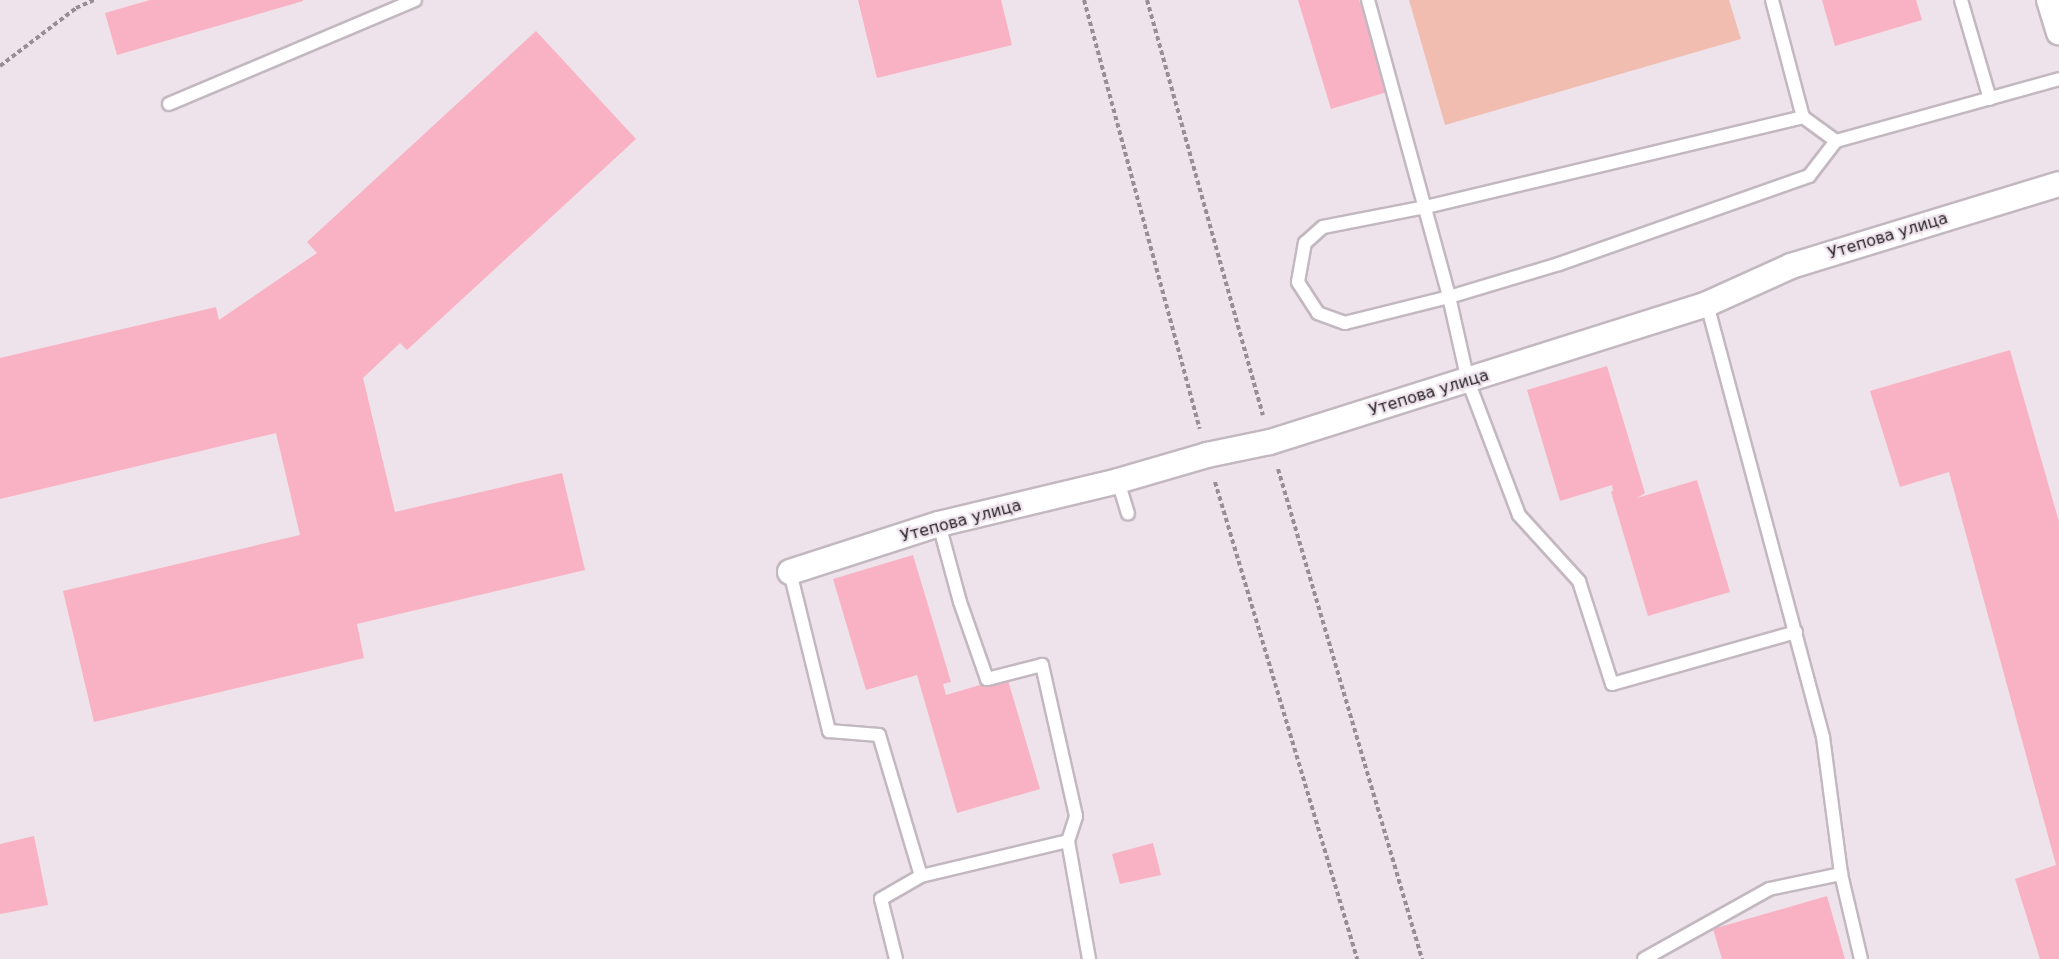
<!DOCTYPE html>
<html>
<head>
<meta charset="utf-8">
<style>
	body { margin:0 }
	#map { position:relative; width:2059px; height:959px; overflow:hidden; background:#eee2eb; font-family:"DejaVu Sans",sans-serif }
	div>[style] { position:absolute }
	.green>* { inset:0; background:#f1bdb1 }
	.building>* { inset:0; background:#f9b2c3 }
	.path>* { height:4px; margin-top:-2px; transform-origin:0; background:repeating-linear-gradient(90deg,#978e95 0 4.5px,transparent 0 7.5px) }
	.roads { filter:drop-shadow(2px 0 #c3b7c0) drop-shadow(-2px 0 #c3b7c0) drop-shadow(0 2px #c3b7c0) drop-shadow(0 -2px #c3b7c0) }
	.service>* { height:12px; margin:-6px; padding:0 6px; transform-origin:6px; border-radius:6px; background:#fff }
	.minor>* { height:24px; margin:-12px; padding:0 12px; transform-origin:12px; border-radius:12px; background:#fff }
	span { translate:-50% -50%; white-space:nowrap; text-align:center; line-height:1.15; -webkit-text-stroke:4.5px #eee2eb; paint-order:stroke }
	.street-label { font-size:16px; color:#2a2629 }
</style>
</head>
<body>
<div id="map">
	<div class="green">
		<div style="clip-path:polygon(1409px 0,1729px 0,1741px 39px,1445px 125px)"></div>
	</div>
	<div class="building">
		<div style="clip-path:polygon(150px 0,303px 0,303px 1px,117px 55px,105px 13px)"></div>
		<div style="clip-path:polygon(858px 0,1001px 0,1012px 45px,877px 78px)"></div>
		<div style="clip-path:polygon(1298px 0,1359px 0,1387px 92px,1331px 109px)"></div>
		<div style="clip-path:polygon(1822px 0,1916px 0,1922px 20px,1835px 46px)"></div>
		<div style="clip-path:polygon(536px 31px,636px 139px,407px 350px,400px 343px,363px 378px,395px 512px,562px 473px,585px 570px,357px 624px,364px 658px,94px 722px,63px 591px,300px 535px,276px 433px,0 499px,0 358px,216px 307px,219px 320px,317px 253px,307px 242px)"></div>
		<div style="clip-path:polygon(2010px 350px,2059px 522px,2059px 959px,2040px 959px,2015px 879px,2056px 865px,1949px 472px,1900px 487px,1870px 391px)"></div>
		<div style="clip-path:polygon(1607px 366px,1645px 493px,1637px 498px,1697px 480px,1730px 592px,1648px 616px,1611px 492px,1613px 491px,1612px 485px,1560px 501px,1527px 390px)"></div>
		<div style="clip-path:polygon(913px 555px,951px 682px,943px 684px,946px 695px,1007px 677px,1040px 789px,957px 813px,917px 675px,866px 690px,833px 579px)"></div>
		<div style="clip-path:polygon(34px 836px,48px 905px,0 914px,0 844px)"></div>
		<div style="clip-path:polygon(1153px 843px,1161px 875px,1120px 884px,1112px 854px)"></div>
		<div style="clip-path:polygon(1827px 896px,1845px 959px,1722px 959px,1713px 929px)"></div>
	</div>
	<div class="path">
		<div style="left:1084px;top:0;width:444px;rotate:74.9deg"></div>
		<div style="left:1147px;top:0;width:431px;rotate:74.4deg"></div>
		<div style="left:0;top:66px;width:96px;rotate:-37.3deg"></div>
		<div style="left:76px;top:8px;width:20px;rotate:-24deg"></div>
		<div style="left:1278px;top:469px;width:511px;rotate:73.62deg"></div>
		<div style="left:1215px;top:482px;width:498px;rotate:73.4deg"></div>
	</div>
	<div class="roads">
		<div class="service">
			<div style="left:1368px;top:0;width:308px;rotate:74.7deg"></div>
			<div style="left:1449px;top:297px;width:115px;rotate:-16.7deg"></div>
			<div style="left:1559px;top:264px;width:265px;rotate:-19.4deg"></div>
			<div style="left:1809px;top:176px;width:44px;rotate:-52.4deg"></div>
			<div style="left:1836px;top:141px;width:231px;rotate:-15.5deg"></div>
			<div style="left:1772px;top:0;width:121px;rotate:75.2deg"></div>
			<div style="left:1803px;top:117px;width:41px;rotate:36deg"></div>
			<div style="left:1961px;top:0;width:103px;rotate:73.7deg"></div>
			<div style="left:169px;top:104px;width:267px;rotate:-22.9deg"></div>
			<div style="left:1707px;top:304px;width:448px;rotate:75deg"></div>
			<div style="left:1823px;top:737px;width:138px;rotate:82.5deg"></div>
			<div style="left:1841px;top:874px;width:87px;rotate:76.8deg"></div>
			<div style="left:1118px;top:481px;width:34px;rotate:73deg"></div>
			<div style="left:790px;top:572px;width:164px;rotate:76.2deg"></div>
			<div style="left:829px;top:731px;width:50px;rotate:4.6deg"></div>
			<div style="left:879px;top:735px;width:147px;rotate:73.4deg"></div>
			<div style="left:921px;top:876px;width:151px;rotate:-13.4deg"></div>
			<div style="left:1068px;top:841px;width:26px;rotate:-72deg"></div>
			<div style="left:1076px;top:816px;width:155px;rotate:-102.7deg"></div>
			<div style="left:1042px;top:665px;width:57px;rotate:165.7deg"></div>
			<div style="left:987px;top:679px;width:82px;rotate:-109.3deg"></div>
			<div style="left:960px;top:602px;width:81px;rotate:-105.1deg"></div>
			<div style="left:1796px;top:632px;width:191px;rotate:164.2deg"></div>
			<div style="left:1612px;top:684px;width:108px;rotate:-107.8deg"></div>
			<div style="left:1579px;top:581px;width:89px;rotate:-132.3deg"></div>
			<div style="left:1519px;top:515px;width:143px;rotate:-110.8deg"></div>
			<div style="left:1468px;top:381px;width:86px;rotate:-102.7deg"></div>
			<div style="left:1449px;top:297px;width:107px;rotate:166deg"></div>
			<div style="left:1345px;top:323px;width:29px;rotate:-160deg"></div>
			<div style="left:1318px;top:313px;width:37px;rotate:-123deg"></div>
			<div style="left:1298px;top:282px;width:40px;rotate:-80deg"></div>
			<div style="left:1305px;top:243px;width:24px;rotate:-42deg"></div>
			<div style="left:1323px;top:227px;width:105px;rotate:-11deg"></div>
			<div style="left:1426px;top:207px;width:388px;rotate:-13.4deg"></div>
			<div style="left:1068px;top:841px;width:120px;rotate:79.9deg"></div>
			<div style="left:896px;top:959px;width:62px;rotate:-104deg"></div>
			<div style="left:881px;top:899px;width:46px;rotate:-29.9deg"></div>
			<div style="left:1644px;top:959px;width:143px;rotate:-29.2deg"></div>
			<div style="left:1769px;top:889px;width:74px;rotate:-11.8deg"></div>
		</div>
		<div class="minor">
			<div style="left:2049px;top:0;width:34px;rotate:73deg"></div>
			<div style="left:790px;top:572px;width:157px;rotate:-17.9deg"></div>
			<div style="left:939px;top:524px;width:184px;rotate:-13.5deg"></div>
			<div style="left:1118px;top:481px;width:93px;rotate:-16.3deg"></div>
			<div style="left:1207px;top:455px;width:64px;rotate:-11.7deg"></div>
			<div style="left:1270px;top:442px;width:458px;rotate:-17.5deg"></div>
			<div style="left:1707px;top:304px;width:92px;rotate:-24.3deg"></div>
			<div style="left:1791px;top:266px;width:280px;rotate:-17deg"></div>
		</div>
	</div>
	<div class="street-label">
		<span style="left:1888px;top:236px;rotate:-17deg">Утепова улица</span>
		<span style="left:1429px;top:393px;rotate:-17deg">Утепова улица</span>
		<span style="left:961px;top:521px;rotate:-15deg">Утепова улица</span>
	</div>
</div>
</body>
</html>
